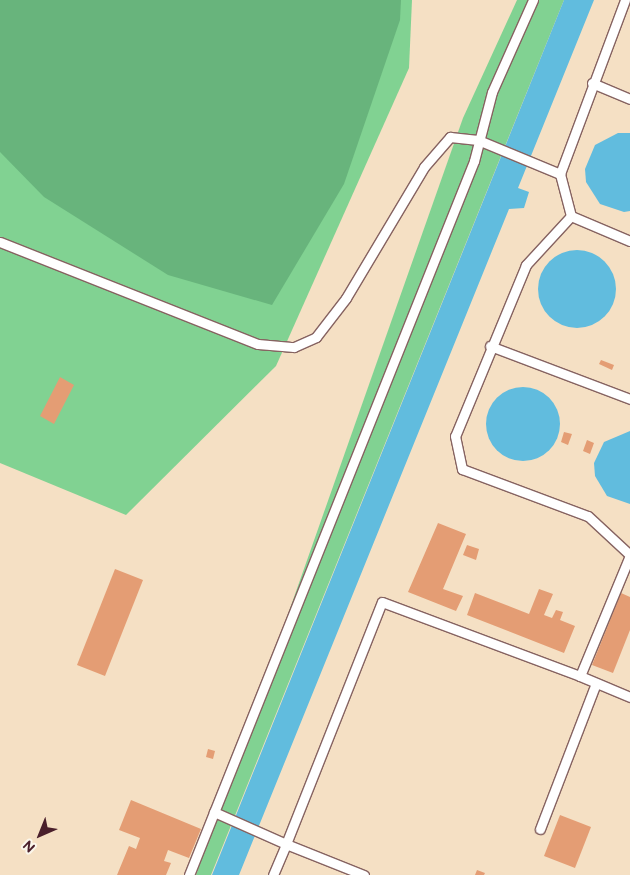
<!DOCTYPE html>
<html>
<head>
<meta charset="utf-8">
<style>
	body { margin:0 }
	#map { position:relative; width:630px; height:875px; overflow:hidden; background:#f5e0c4; font-family:"Balsamiq Sans",sans-serif }
	div>[style] { position:absolute }
	.green>* { inset:0; background:#81d292 }
	.forest>* { inset:0; background:#68b47c }
	.water>* { inset:0; background:#61bcde }
	.round { border-radius:50% }
	.building>* { inset:0; background:#e49d74 }
	.roads { filter:drop-shadow(1px 0 #866361) drop-shadow(-1px 0 #866361) drop-shadow(0 1px #866361) drop-shadow(0 -1px #866361) }
	.service>* { height:9px; margin:-4.5px; padding:0 4.5px; transform-origin:4.5px; border-radius:4.5px; background:#fff }
	span { translate:-50% -50%; white-space:nowrap; text-align:center; line-height:1.15; -webkit-text-stroke:4.5px #fbf7ec; paint-order:stroke }
	.north { position:absolute; left:15px; top:810px; width:50px; height:50px; -webkit-text-stroke:4px #fbf7ec; paint-order:stroke; rotate:224deg; font-size:14px; font-weight:700; line-height:20px; text-align:center; color:#4a1f2b }
	.north::after { content:''; display:block; margin:auto; width:18px; height:22px; background:#4a1f2b; clip-path:polygon(50% 0,100% 100%,50% 72%,0 100%) }
</style>
</head>
<body>
<div id="map">
	<div class="green">
		<div style="clip-path:polygon(0 0,412px 0,409px 68px,276px 366px,126px 515px,0 463px)"></div>
		<div style="clip-path:polygon(517px 0,564px 0,211px 875px,196px 875px,463px 118px)"></div>
	</div>
	<div class="forest">
		<div style="clip-path:polygon(0 0,401px 0,400px 20px,344px 184px,272px 305px,168px 275px,44px 197px,0 152px)"></div>
	</div>
	<div class="water">
		<div style="clip-path:polygon(564px 0,594px 0,518px 188px,529px 192px,524px 208px,509px 209px,239px 875px,212px 875px)"></div>
		<div style="clip-path:polygon(618px 133px,630px 133px,630px 211px,624px 212px,600px 204px,586px 182px,585px 169px,595px 145px)"></div>
		<div class="round" style="left:538px;top:250px;width:78px;height:78px"></div>
		<div class="round" style="left:486px;top:387px;width:74px;height:74px"></div>
		<div style="clip-path:polygon(630px 431px,630px 504px,607px 496px,595px 476px,594px 463px,604px 442px)"></div>
	</div>
	<div class="building">
		<div style="clip-path:polygon(601px 360px,614px 365px,612px 370px,599px 364px)"></div>
		<div style="clip-path:polygon(60px 377px,74px 385px,54px 424px,40px 416px)"></div>
		<div style="clip-path:polygon(564px 432px,572px 434px,568px 445px,561px 442px)"></div>
		<div style="clip-path:polygon(587px 440px,594px 443px,590px 454px,583px 451px)"></div>
		<div style="clip-path:polygon(438px 523px,466px 534px,443px 589px,463px 596px,456px 611px,408px 592px)"></div>
		<div style="clip-path:polygon(467px 545px,479px 549px,476px 560px,463px 555px)"></div>
		<div style="clip-path:polygon(115px 569px,143px 580px,105px 676px,77px 665px)"></div>
		<div style="clip-path:polygon(539px 589px,553px 594px,544px 615px,552px 618px,556px 610px,563px 612px,560px 620px,575px 626px,564px 653px,467px 615px,475px 593px,529px 614px)"></div>
		<div style="clip-path:polygon(621px 593px,630px 597px,630px 630px,613px 673px,592px 665px)"></div>
		<div style="clip-path:polygon(208px 749px,215px 751px,213px 759px,206px 757px)"></div>
		<div style="clip-path:polygon(131px 800px,201px 829px,189px 858px,168px 850px,164px 861px,171px 863px,166px 875px,117px 875px,129px 846px,136px 849px,140px 838px,119px 830px)"></div>
		<div style="clip-path:polygon(560px 815px,591px 827px,575px 868px,544px 856px)"></div>
		<div style="clip-path:polygon(477px 870px,485px 873px,484px 875px,475px 875px)"></div>
	</div>
	<div class="roads">
		<div class="service">
			<div style="left:625px;top:0;width:186px;rotate:110.5deg"></div>
			<div style="left:560px;top:174px;width:43px;rotate:75.3deg"></div>
			<div style="left:571px;top:216px;width:67px;rotate:132.6deg"></div>
			<div style="left:526px;top:265px;width:185px;rotate:112.5deg"></div>
			<div style="left:455px;top:436px;width:34px;rotate:78deg"></div>
			<div style="left:462px;top:469px;width:134px;rotate:20.5deg"></div>
			<div style="left:588px;top:516px;width:57px;rotate:42.9deg"></div>
			<div style="left:592px;top:83px;width:41px;rotate:22.8deg"></div>
			<div style="left:571px;top:216px;width:64px;rotate:23deg"></div>
			<div style="left:0;top:242px;width:277px;rotate:21.6deg"></div>
			<div style="left:258px;top:344px;width:36px;rotate:5deg"></div>
			<div style="left:294px;top:347px;width:24px;rotate:-24deg"></div>
			<div style="left:316px;top:337px;width:49px;rotate:-52.4deg"></div>
			<div style="left:346px;top:298px;width:152px;rotate:-59.2deg"></div>
			<div style="left:424px;top:167px;width:40px;rotate:-49deg"></div>
			<div style="left:450px;top:137px;width:28px;rotate:6deg"></div>
			<div style="left:478px;top:140px;width:89px;rotate:22.5deg"></div>
			<div style="left:490px;top:346px;width:150px;rotate:20.7deg"></div>
			<div style="left:580px;top:676px;width:54px;rotate:22.8deg"></div>
			<div style="left:214px;top:812px;width:79px;rotate:24deg"></div>
			<div style="left:286px;top:844px;width:260px;rotate:-68.4deg"></div>
			<div style="left:382px;top:602px;width:211px;rotate:20.5deg"></div>
			<div style="left:580px;top:676px;width:131px;rotate:-67.5deg"></div>
			<div style="left:540px;top:829px;width:156px;rotate:-69deg"></div>
			<div style="left:189px;top:875px;width:769px;rotate:-68.24deg"></div>
			<div style="left:474px;top:161px;width:71px;rotate:-75.4deg"></div>
			<div style="left:492px;top:92px;width:101px;rotate:-66deg"></div>
			<div style="left:273px;top:875px;width:34px;rotate:-67deg"></div>
			<div style="left:286px;top:844px;width:84px;rotate:21.7deg"></div>
		</div>
	</div>
	<div class="north">N</div>
</div>
</body>
</html>
